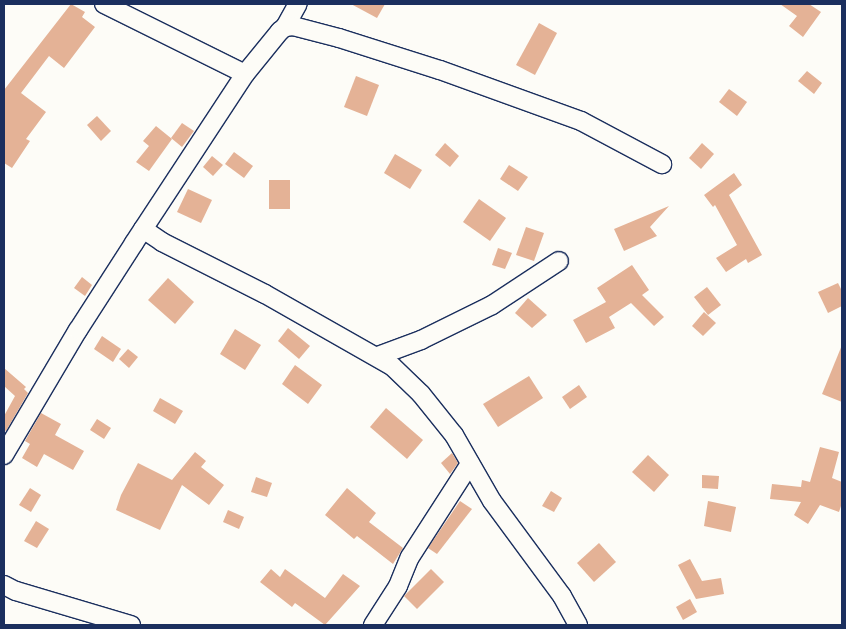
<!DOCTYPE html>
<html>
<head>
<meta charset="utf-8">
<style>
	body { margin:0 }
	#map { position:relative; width:846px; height:629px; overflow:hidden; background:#fdfcf7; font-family:"Playpen Sans",sans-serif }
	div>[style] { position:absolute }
	.building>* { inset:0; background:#e4b296 }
	.roads { filter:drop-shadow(1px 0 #1b2f5e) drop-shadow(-1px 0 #1b2f5e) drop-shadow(0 1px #1b2f5e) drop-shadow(0 -1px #1b2f5e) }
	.minor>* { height:18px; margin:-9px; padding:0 9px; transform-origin:9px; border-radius:9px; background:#fdfcf7 }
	span { translate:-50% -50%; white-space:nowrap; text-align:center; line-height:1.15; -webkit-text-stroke:5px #fdfcf7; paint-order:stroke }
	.frame { position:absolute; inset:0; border:5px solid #1b2f5e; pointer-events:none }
</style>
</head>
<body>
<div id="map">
	<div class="building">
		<div style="clip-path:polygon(71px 4px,85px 12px,82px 17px,95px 27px,64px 68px,49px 56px,21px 93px,46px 112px,26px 139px,30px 141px,12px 168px,4px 163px,4px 90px)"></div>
		<div style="clip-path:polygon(351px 4px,385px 4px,377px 18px)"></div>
		<div style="clip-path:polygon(780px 4px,809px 4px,821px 12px,803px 37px,789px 26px,797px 16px)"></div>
		<div style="clip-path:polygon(539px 23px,557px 33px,535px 75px,516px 65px)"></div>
		<div style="clip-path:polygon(807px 71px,822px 83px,814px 94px,798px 81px)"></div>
		<div style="clip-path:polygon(356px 76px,379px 85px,367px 116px,344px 107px)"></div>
		<div style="clip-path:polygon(729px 89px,747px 102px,737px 116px,719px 102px)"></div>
		<div style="clip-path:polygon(97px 116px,111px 131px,101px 141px,87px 125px)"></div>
		<div style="clip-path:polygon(182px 123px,194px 131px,182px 147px,171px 138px)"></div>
		<div style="clip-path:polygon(156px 126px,172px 139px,149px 171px,136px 162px,149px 146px,143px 141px)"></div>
		<div style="clip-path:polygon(445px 143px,459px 156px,450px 167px,435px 155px)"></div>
		<div style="clip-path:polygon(702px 143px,714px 154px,701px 169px,689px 158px)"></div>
		<div style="clip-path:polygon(234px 152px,253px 166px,244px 178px,225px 164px)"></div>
		<div style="clip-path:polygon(395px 154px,422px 170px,410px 189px,384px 173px)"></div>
		<div style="clip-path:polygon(212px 156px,223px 165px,213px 176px,203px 167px)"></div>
		<div style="clip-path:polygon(509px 165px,528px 177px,518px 191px,500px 179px)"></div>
		<div style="clip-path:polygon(734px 173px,742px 185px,729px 195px,762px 255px,748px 263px,746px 259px,726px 272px,716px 258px,737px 245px,715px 205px,713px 207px,704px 195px)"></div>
		<div style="clip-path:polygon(269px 180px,290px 180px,290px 209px,269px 209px)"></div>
		<div style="clip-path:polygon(188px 189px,212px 200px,201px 223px,177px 212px)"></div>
		<div style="clip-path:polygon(479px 199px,506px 218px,490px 241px,463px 222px)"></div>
		<div style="clip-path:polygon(669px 206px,650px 227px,657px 236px,624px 251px,614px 229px)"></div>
		<div style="clip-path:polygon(526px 227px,544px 233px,534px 261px,516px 255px)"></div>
		<div style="clip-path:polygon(498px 248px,512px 253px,505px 269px,492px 265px)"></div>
		<div style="clip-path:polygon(632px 265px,649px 290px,642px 295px,664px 317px,654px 326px,631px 303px,609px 317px,615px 328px,586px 343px,573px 320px,606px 302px,597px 288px)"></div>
		<div style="clip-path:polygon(82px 277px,92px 285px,85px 296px,74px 288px)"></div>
		<div style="clip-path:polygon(168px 278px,194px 302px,175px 324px,148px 300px)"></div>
		<div style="clip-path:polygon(838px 283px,842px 291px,842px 306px,828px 313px,818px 292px)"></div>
		<div style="clip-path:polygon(707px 287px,721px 305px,708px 315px,694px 297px)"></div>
		<div style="clip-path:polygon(528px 298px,547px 315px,532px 328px,515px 313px)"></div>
		<div style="clip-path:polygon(704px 312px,716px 323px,703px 336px,692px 326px)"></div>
		<div style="clip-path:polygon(288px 328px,310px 346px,299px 359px,278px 341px)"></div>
		<div style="clip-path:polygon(235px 329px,261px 345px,245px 370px,220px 354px)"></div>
		<div style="clip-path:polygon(102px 336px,121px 349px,113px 362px,94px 349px)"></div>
		<div style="clip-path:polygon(842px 345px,842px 402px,822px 394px)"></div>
		<div style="clip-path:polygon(128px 349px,138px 357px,129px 368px,119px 359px)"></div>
		<div style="clip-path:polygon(295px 365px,322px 385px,308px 404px,282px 384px)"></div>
		<div style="clip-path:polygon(4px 368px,26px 387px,24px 389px,28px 393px,6px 431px,4px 430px,4px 416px,15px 396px,4px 386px)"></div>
		<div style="clip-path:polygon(529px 376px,543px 398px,498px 427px,483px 404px)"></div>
		<div style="clip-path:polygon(579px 385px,587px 397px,570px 409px,562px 397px)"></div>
		<div style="clip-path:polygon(160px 398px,183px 411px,175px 424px,153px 411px)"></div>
		<div style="clip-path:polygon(386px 408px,423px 440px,407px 459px,370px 427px)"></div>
		<div style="clip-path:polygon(41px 413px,61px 424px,55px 435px,84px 451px,73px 470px,44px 454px,37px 467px,22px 458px,30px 444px,25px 441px)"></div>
		<div style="clip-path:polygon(97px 419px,111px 428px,104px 439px,90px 430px)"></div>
		<div style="clip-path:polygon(820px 447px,839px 452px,832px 478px,842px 482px,842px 503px,839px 512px,820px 505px,808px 524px,794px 515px,801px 502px,770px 499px,772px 484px,801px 487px,802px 480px,810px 482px)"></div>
		<div style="clip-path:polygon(195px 452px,206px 461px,201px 467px,224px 485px,209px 505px,182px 485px,160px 530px,116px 510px,121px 495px,138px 463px,172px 480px)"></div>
		<div style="clip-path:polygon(452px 453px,458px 463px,450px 474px,441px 463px)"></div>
		<div style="clip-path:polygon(648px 455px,669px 475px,654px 492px,632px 472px)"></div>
		<div style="clip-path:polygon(702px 475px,719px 476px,718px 489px,702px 488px)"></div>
		<div style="clip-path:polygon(256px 477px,272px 483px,267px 497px,251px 492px)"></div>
		<div style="clip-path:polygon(30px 488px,41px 495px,31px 512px,19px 505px)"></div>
		<div style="clip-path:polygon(347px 488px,376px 513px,369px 522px,403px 548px,393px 564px,357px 536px,354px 539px,325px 515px)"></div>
		<div style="clip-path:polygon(551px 491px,562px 498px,554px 512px,542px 506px)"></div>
		<div style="clip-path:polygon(460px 501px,472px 509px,437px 554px,428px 548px)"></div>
		<div style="clip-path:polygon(708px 501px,736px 507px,731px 532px,704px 526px)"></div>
		<div style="clip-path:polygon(228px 510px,244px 517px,239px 529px,223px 522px)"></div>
		<div style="clip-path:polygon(36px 521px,49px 529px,37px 548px,24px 541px)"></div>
		<div style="clip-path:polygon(599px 543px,616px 562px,594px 582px,577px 563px)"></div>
		<div style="clip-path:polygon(690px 559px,702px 581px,721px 578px,724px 594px,696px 599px,678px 565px)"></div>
		<div style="clip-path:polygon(271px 569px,280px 577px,285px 569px,325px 598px,343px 574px,360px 586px,325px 625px,295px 603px,292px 607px,260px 582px)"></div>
		<div style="clip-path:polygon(431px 569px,444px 582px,417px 609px,404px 596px)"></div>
		<div style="clip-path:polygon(690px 599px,697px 612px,683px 620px,676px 607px)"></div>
	</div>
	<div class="roads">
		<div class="minor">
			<div style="left:104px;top:4px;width:157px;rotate:26.4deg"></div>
			<div style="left:285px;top:27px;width:26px;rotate:-61deg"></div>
			<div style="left:143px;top:229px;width:23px;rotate:34deg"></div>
			<div style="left:162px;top:242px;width:115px;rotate:26.8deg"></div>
			<div style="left:265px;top:294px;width:146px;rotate:29.6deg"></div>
			<div style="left:392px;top:366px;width:40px;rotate:44deg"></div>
			<div style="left:421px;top:394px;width:53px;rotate:51.2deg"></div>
			<div style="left:454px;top:435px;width:76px;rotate:60.1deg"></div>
			<div style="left:492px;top:501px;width:118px;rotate:53.6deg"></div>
			<div style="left:562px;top:596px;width:33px;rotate:61deg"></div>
			<div style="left:378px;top:356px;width:46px;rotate:-20.4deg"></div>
			<div style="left:421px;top:340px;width:79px;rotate:-26.2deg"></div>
			<div style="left:492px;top:305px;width:80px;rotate:-33.3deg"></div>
			<div style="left:4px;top:455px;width:145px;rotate:-59.4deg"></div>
			<div style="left:78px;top:330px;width:103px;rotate:-57.2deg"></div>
			<div style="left:134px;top:243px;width:202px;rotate:-56.7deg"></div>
			<div style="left:245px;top:74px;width:55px;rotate:-50.9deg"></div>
			<div style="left:280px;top:31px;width:6px;rotate:-39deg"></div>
			<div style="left:285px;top:27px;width:8px;rotate:-7deg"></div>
			<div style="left:293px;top:26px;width:48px;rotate:14.6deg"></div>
			<div style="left:339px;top:38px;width:106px;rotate:17.6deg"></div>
			<div style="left:440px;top:70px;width:150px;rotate:19.9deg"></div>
			<div style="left:581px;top:121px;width:92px;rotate:28deg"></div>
			<div style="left:4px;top:585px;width:13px;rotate:27deg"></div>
			<div style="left:16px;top:591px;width:120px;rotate:16.5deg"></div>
			<div style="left:373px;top:625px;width:46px;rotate:-57.3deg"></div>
			<div style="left:398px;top:586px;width:31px;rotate:-68deg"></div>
			<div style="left:410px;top:557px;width:111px;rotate:-57.2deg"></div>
		</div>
	</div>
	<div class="frame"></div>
</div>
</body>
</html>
